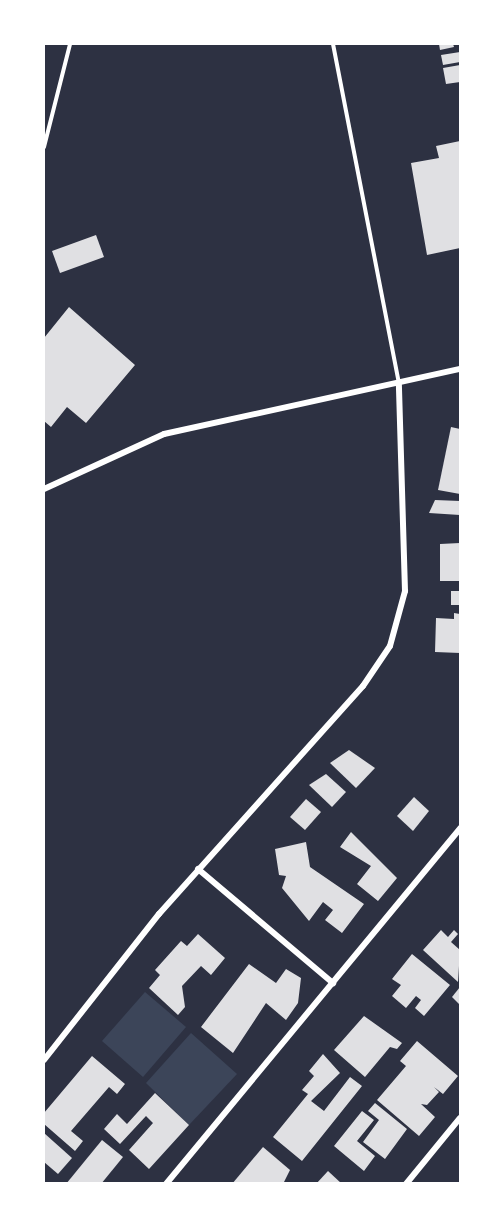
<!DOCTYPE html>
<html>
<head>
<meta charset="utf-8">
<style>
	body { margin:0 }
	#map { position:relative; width:504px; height:1227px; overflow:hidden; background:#2d3142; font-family:"Fira Sans",sans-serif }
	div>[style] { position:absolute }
	.green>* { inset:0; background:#3c4559 }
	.building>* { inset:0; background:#e0e0e3 }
	.service>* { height:4px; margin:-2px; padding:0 2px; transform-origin:2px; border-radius:2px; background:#fff }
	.minor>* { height:6px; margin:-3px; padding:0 3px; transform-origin:3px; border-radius:3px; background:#fff }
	span { translate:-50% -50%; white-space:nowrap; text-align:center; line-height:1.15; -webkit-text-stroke:4.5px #fff; paint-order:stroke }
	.frame { position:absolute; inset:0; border:45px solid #fff; pointer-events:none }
</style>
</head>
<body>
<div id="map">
	<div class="green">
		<div style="clip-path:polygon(145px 992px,186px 1027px,143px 1077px,102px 1041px)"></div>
		<div style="clip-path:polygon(191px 1033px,237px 1074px,189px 1125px,146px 1083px)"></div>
	</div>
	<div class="building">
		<div style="clip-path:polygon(439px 44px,453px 44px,454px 47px,440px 50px)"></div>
		<div style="clip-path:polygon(460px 52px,460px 62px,443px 65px,441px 55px)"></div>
		<div style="clip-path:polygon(460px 65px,460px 82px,446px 84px,443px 68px)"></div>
		<div style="clip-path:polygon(460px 141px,460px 248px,427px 255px,411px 163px,439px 158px,436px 146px)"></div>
		<div style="clip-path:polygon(96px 235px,104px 257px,60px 273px,52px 251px)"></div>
		<div style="clip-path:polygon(69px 307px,135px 365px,86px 423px,67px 407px,51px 427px,44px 421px,44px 338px)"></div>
		<div style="clip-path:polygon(451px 427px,460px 429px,460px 494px,438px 490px)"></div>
		<div style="clip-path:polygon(435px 500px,460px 501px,460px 515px,429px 513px)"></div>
		<div style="clip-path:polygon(460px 543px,460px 581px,440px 581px,440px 544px)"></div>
		<div style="clip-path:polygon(451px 591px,460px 591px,460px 605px,451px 605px)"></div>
		<div style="clip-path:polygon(454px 613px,460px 614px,460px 653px,435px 652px,436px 618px,454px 619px)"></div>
		<div style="clip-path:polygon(349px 750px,375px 768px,356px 788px,330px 763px)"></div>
		<div style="clip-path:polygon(326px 774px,346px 792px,332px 807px,309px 785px)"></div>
		<div style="clip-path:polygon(414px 797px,429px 811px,413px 831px,397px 816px)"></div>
		<div style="clip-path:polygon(306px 799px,321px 812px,305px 830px,290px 817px)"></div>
		<div style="clip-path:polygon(351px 832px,397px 878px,378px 901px,357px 884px,371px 866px,340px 847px)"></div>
		<div style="clip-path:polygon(306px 842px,310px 867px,364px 904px,342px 933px,325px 920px,333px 910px,323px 902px,309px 921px,282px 888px,286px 876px,279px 875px,275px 849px)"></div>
		<div style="clip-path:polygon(441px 930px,448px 937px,454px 930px,458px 934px,451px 942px,460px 950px,458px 982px,423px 950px)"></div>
		<div style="clip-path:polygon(198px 934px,225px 958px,211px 975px,201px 966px,182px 986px,185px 1007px,178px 1015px,149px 988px,160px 975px,155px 970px,181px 941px,187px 946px)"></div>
		<div style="clip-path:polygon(412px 954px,450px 985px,424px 1016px,415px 1008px,421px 1000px,416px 996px,406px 1008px,392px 996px,401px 985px,392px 979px)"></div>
		<div style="clip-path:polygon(249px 964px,276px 983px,286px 969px,301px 978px,298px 1003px,286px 1020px,266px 1003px,233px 1053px,201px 1027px)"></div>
		<div style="clip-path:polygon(460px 987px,460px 1005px,452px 997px)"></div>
		<div style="clip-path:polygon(364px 1016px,402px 1043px,397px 1049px,390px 1047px,365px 1077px,334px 1050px)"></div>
		<div style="clip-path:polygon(417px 1041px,458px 1076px,443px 1094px,434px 1087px,439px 1092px,427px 1105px,421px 1104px,435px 1117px,419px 1136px,377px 1100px,406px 1066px,400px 1061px)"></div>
		<div style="clip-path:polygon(323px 1054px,340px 1073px,311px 1101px,324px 1111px,350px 1077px,362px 1086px,302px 1161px,273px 1137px,308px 1094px,302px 1090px,314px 1076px,309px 1071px)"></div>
		<div style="clip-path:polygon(92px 1056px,125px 1084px,117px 1094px,109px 1087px,71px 1131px,83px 1141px,75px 1151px,44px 1124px,44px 1113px)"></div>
		<div style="clip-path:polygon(155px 1093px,189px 1125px,149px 1169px,129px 1150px,153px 1123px,146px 1116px,120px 1144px,104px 1129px,117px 1114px,127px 1124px)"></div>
		<div style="clip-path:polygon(375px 1103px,407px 1129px,385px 1159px,363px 1142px,379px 1120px,368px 1111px)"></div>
		<div style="clip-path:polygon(362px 1111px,374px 1120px,357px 1141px,375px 1156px,364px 1171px,334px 1146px)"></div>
		<div style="clip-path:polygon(44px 1133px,72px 1158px,58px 1174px,44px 1162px)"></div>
		<div style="clip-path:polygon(102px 1140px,123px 1157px,101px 1184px,66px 1184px)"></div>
		<div style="clip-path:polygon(263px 1147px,290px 1170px,283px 1184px,232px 1184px)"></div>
		<div style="clip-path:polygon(328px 1171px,342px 1184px,316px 1184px)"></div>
	</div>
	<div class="service">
		<div style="left:333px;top:44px;width:346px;rotate:79deg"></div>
		<div style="left:44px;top:147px;width:106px;rotate:-75.8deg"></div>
	</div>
	<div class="minor">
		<div style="left:44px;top:489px;width:132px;rotate:-24.6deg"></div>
		<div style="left:164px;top:434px;width:303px;rotate:-12.4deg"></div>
		<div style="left:198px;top:869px;width:177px;rotate:40.2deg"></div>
		<div style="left:44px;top:1060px;width:186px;rotate:-51.8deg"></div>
		<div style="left:159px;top:914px;width:306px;rotate:-48.2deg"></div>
		<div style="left:363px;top:686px;width:48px;rotate:-56deg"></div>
		<div style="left:390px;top:646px;width:57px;rotate:-74.7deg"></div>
		<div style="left:405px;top:591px;width:206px;rotate:-91.7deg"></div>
		<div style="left:166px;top:1184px;width:462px;rotate:-50.4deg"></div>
		<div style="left:406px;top:1184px;width:85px;rotate:-50.7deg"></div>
	</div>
	<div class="frame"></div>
</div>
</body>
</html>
